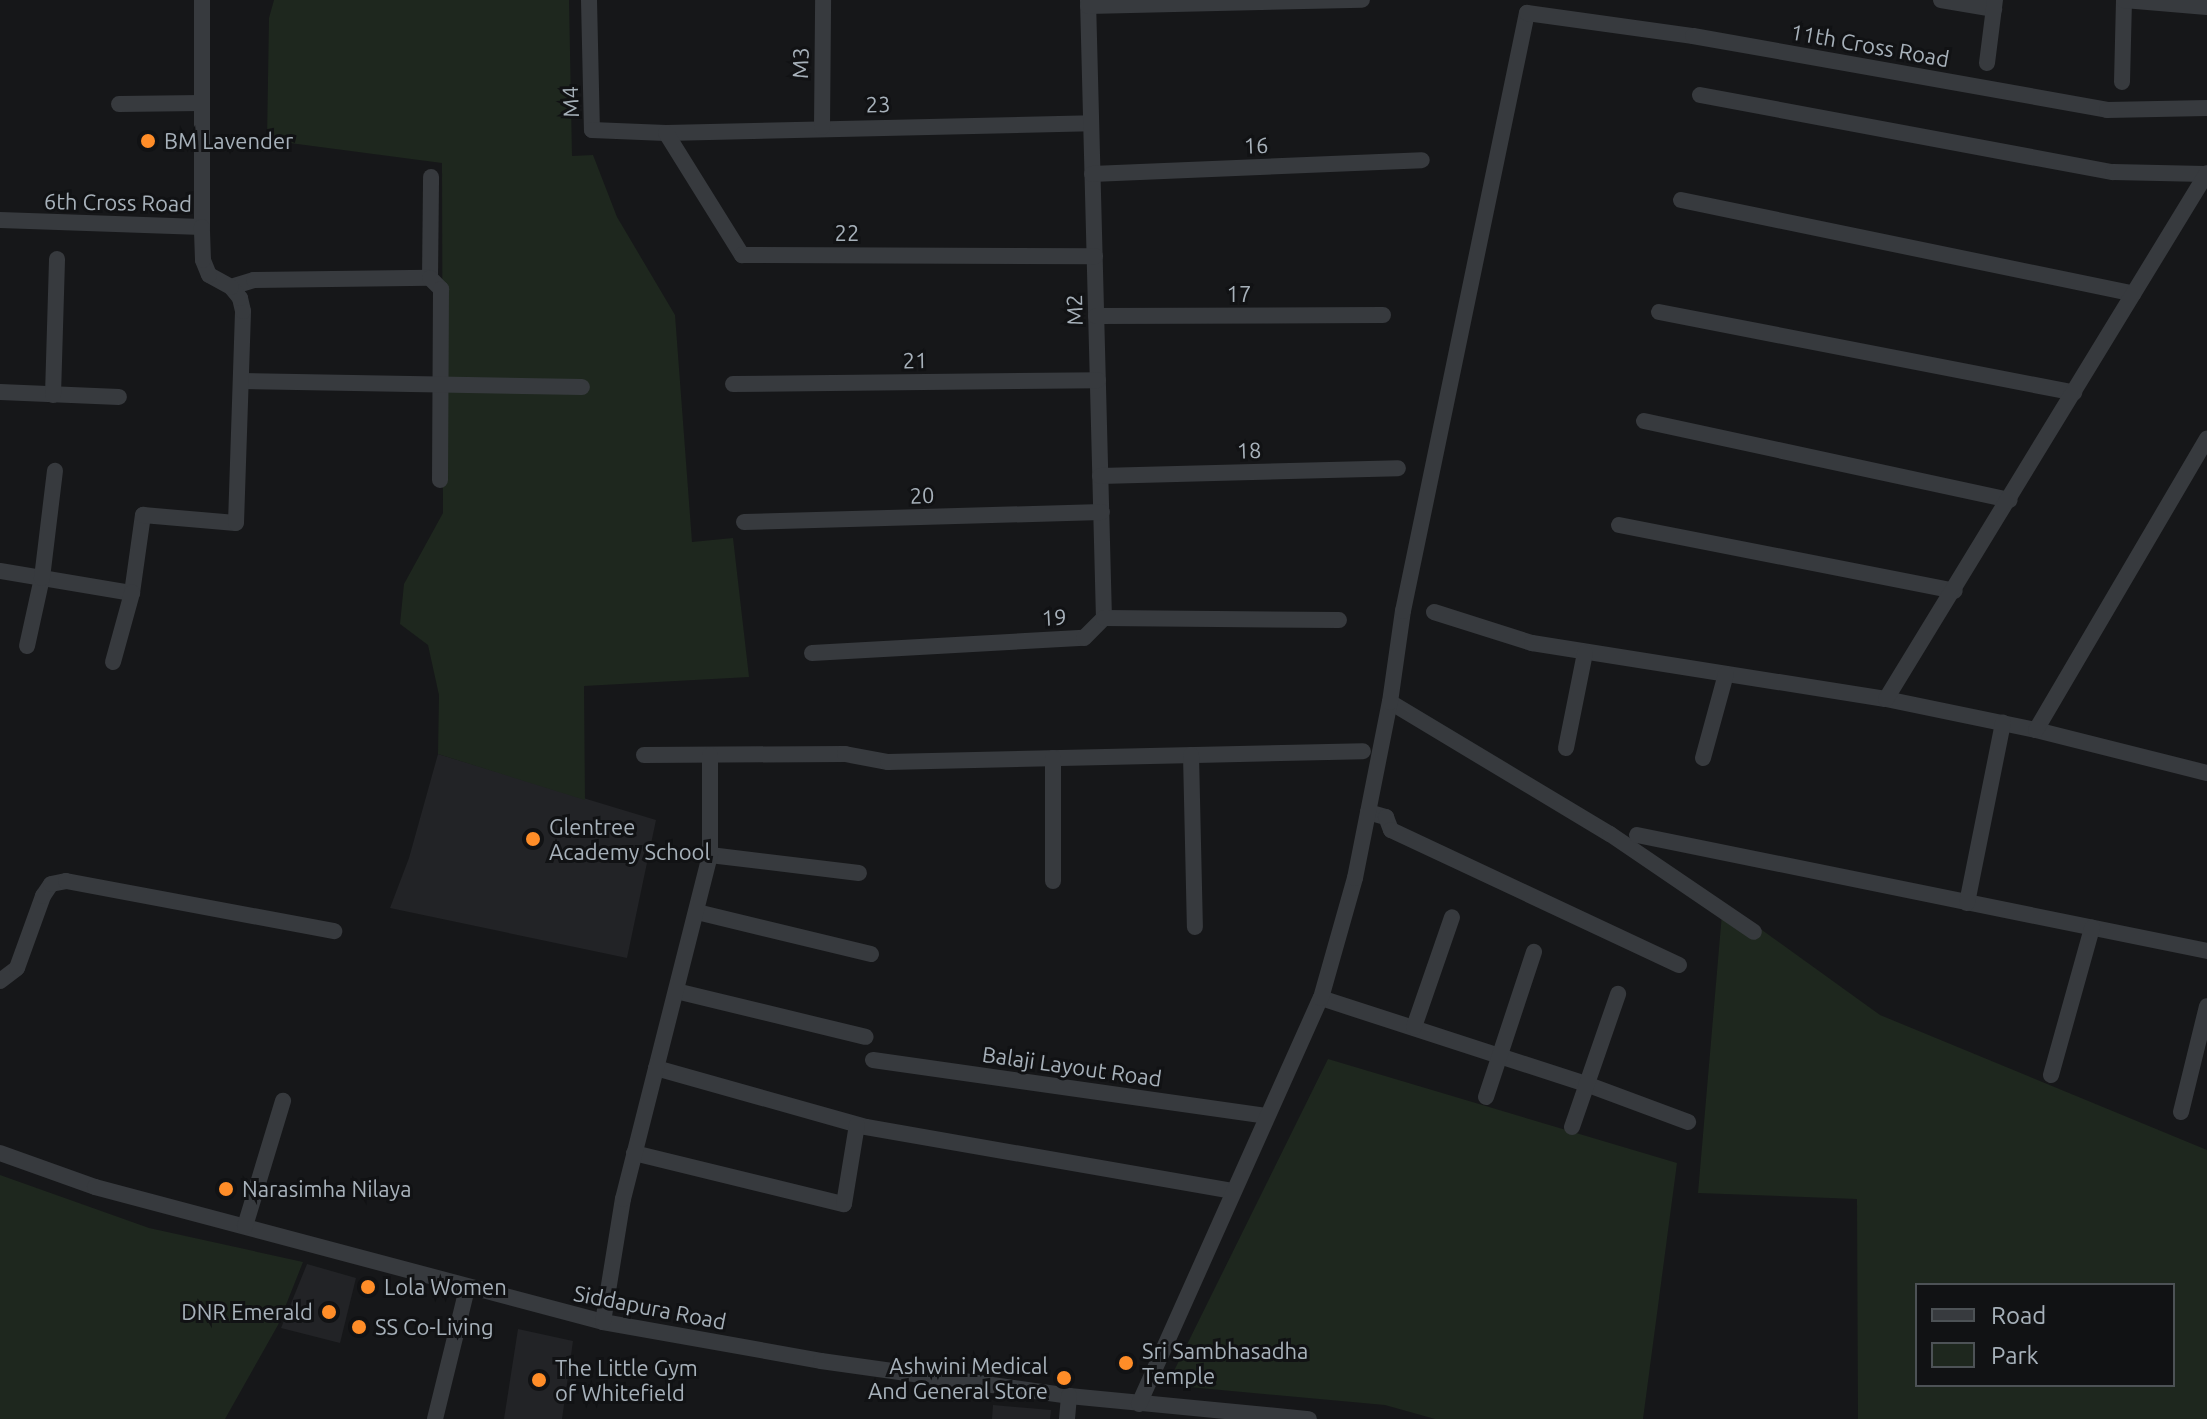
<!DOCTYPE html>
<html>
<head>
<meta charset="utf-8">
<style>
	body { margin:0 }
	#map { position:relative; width:2207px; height:1419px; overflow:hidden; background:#161719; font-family:Ubuntu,sans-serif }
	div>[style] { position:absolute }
	.built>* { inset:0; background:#222326 }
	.green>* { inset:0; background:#1e271e }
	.minor>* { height:16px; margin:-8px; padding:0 8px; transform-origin:8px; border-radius:8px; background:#373a3e }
	.dots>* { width:22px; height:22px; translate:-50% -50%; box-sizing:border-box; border:4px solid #111214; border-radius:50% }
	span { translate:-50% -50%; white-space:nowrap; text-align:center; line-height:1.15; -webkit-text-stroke:6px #111214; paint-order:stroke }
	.street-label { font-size:22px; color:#a7b1ba }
	.poi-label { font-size:22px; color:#a7b1ba }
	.left { translate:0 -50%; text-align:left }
	.right { translate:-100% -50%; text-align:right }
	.legend { position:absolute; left:1915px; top:1283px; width:260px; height:104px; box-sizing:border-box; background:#111214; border:2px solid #4d5256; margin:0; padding:10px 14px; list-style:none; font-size:24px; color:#a7b1ba }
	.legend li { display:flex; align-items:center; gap:16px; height:40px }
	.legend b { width:40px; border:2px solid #4d5256 }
</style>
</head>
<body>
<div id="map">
	<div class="built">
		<div style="clip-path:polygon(438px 754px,656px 820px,627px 958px,390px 908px,409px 858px)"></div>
		<div style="clip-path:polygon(307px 1264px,356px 1278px,340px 1343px,281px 1328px)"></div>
		<div style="clip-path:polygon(518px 1329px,573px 1341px,562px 1419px,504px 1419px)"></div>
		<div style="clip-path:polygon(993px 1405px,1051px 1410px,1050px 1419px,992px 1419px)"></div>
	</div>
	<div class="green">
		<div style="clip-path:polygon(274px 0,569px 0,572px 156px,593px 155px,617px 217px,675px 315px,692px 542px,733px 538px,749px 677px,584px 686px,585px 800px,438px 754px,439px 695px,428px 645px,400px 624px,404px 584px,443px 513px,442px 163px,267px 140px,269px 18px)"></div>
		<div style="clip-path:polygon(evenodd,1723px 902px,1880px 1015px,2207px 1150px,2207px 1419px,1858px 1419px,1857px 1199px,1698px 1193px,1723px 902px,1917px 1285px,2173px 1285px,2173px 1385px,1917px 1385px,1917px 1285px)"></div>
		<div style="clip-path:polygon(1328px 1059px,1677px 1163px,1643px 1419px,1435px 1419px,1385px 1405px,1167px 1385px)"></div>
		<div style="clip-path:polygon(0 1175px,149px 1228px,303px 1262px,278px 1325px,225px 1419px,0 1419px)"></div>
	</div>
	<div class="minor">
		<div style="left:589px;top:0;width:130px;rotate:88.7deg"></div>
		<div style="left:592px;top:130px;width:74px;rotate:2.3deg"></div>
		<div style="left:666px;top:133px;width:425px;rotate:-1.3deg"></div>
		<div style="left:1088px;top:0;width:618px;rotate:88.52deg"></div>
		<div style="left:1941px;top:0;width:54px;rotate:9.6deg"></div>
		<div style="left:1088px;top:6px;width:274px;rotate:-1.3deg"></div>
		<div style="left:1987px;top:63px;width:64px;rotate:-82.8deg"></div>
		<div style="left:2122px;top:82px;width:82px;rotate:-88.6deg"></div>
		<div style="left:2124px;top:0;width:83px;rotate:4.8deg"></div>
		<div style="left:1700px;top:95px;width:420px;rotate:10.6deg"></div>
		<div style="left:2113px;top:172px;width:92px;rotate:1.2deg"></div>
		<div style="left:119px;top:104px;width:82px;rotate:-0.7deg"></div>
		<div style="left:822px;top:127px;width:127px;rotate:-89.5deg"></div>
		<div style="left:666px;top:133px;width:144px;rotate:58.1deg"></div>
		<div style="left:742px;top:255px;width:353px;rotate:0.2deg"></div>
		<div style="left:1092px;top:174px;width:330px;rotate:-2.4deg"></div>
		<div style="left:1681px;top:200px;width:462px;rotate:11.7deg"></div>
		<div style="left:0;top:220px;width:202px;rotate:2deg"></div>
		<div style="left:202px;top:227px;width:227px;rotate:-90deg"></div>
		<div style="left:430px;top:278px;width:101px;rotate:-89.4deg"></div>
		<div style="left:231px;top:287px;width:24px;rotate:-17deg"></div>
		<div style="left:254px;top:280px;width:176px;rotate:-0.7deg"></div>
		<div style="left:430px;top:278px;width:16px;rotate:45deg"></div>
		<div style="left:441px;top:289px;width:191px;rotate:90.3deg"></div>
		<div style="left:1659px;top:312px;width:423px;rotate:11deg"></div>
		<div style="left:1096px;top:316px;width:287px;rotate:-0.2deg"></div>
		<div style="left:241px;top:381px;width:341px;rotate:1deg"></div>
		<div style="left:733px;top:384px;width:365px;rotate:-0.6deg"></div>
		<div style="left:0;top:392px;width:119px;rotate:2.4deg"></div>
		<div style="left:53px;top:395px;width:136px;rotate:-88.3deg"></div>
		<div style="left:1644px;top:421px;width:374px;rotate:12.2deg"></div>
		<div style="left:1100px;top:476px;width:298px;rotate:-1.5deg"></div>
		<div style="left:744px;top:522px;width:358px;rotate:-1.6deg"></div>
		<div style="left:1619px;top:525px;width:342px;rotate:11.1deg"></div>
		<div style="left:0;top:571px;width:134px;rotate:9.5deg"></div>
		<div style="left:132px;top:593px;width:79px;rotate:-82deg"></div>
		<div style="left:143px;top:515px;width:93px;rotate:4.9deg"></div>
		<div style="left:236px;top:523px;width:212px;rotate:-88.1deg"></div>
		<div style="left:243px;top:311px;width:13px;rotate:-103deg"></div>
		<div style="left:240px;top:298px;width:14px;rotate:-129deg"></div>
		<div style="left:231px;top:287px;width:25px;rotate:-151deg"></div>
		<div style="left:209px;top:275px;width:16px;rotate:-112deg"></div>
		<div style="left:203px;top:260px;width:33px;rotate:-92deg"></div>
		<div style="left:1434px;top:612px;width:103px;rotate:17.6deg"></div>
		<div style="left:1532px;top:643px;width:358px;rotate:9deg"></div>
		<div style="left:1886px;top:699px;width:153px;rotate:11.7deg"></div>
		<div style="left:2036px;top:730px;width:176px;rotate:14.1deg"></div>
		<div style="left:27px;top:646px;width:70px;rotate:-77.6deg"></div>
		<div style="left:42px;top:578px;width:108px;rotate:-83.1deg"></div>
		<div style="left:812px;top:653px;width:272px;rotate:-3.2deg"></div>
		<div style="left:1084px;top:638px;width:28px;rotate:-45deg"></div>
		<div style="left:1104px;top:618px;width:235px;rotate:0.5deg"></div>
		<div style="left:113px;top:662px;width:72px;rotate:-74.6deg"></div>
		<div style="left:1886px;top:699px;width:616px;rotate:-58.61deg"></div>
		<div style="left:1390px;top:702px;width:257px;rotate:31deg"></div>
		<div style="left:1610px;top:834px;width:174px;rotate:34.2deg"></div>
		<div style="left:2036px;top:730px;width:338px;rotate:-59.6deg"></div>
		<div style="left:1566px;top:748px;width:97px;rotate:-78.7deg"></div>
		<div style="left:644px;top:755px;width:201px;rotate:-0.3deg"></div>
		<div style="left:845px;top:754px;width:44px;rotate:10.5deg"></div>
		<div style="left:888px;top:762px;width:475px;rotate:-1.3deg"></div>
		<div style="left:1191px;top:755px;width:172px;rotate:88.7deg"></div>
		<div style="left:1053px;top:758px;width:123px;rotate:90deg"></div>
		<div style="left:1703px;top:758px;width:87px;rotate:-74.7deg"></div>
		<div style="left:1368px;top:812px;width:19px;rotate:16deg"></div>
		<div style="left:1386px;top:817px;width:14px;rotate:69deg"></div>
		<div style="left:1391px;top:830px;width:318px;rotate:25.1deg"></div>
		<div style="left:1637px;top:835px;width:582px;rotate:11.5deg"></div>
		<div style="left:710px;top:855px;width:150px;rotate:6.9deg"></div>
		<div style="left:1967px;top:903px;width:184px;rotate:-78.7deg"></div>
		<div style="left:697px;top:912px;width:179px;rotate:13.6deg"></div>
		<div style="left:0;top:981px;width:21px;rotate:-37deg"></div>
		<div style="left:17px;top:968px;width:77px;rotate:-70.1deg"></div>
		<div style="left:43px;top:896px;width:14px;rotate:-56deg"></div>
		<div style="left:51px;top:884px;width:15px;rotate:-11deg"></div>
		<div style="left:66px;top:881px;width:273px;rotate:10.6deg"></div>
		<div style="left:676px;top:991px;width:195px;rotate:13.6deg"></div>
		<div style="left:1321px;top:998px;width:279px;rotate:18deg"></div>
		<div style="left:1586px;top:1084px;width:109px;rotate:20.4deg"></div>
		<div style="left:1414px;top:1027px;width:116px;rotate:-70.9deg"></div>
		<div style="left:873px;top:1060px;width:397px;rotate:8.1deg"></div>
		<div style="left:656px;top:1068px;width:218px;rotate:15.7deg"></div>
		<div style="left:866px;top:1127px;width:373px;rotate:9.9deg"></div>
		<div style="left:2051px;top:1075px;width:153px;rotate:-74.4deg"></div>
		<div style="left:1486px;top:1097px;width:153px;rotate:-71.7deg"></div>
		<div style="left:2181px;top:1112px;width:109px;rotate:-76.2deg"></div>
		<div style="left:1572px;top:1127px;width:141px;rotate:-70.9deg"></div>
		<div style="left:0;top:1153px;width:101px;rotate:19.7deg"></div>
		<div style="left:95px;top:1187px;width:526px;rotate:14.88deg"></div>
		<div style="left:603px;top:1322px;width:221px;rotate:10.1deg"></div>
		<div style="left:821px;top:1361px;width:250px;rotate:8deg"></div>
		<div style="left:1069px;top:1396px;width:241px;rotate:5.5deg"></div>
		<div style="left:634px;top:1153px;width:216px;rotate:13.7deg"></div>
		<div style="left:844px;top:1204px;width:80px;rotate:-80.7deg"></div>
		<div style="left:245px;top:1226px;width:131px;rotate:-73.1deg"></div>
		<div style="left:603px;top:1322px;width:125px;rotate:-80.8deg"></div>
		<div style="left:623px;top:1199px;width:355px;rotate:-75.8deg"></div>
		<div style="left:710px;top:855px;width:100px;rotate:-90deg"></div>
		<div style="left:1139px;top:1404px;width:445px;rotate:-65.9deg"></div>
		<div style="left:1321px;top:998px;width:125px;rotate:-74.2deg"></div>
		<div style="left:1355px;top:878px;width:179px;rotate:-78.8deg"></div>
		<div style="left:1390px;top:702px;width:92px;rotate:-81.9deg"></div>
		<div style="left:1403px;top:611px;width:611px;rotate:-78.29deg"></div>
		<div style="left:1527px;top:13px;width:168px;rotate:7.9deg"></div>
		<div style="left:1693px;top:36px;width:421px;rotate:10.1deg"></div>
		<div style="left:2107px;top:110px;width:100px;rotate:-1.1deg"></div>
		<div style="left:435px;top:1419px;width:134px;rotate:-76.2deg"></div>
		<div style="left:1067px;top:1419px;width:23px;rotate:-85deg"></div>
	</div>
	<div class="dots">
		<div style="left:148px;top:141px;background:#ff8d28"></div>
		<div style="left:533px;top:839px;background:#ff8d28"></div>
		<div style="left:226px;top:1189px;background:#ff8d28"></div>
		<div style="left:368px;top:1287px;background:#ff8d28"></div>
		<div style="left:329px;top:1312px;background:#ff8d28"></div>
		<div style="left:359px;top:1327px;background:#ff8d28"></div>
		<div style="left:1126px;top:1363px;background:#ff8d28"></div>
		<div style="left:1064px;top:1378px;background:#ff8d28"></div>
		<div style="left:539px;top:1380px;background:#ff8d28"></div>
	</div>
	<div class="street-label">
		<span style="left:1870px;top:45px;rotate:10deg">11th Cross Road</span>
		<span style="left:800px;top:63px;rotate:-89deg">M3</span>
		<span style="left:570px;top:102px;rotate:-92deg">M4</span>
		<span style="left:878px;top:104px;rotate:-1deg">23</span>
		<span style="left:1256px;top:145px;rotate:-2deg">16</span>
		<span style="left:118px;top:202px;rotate:1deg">6th Cross Road</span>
		<span style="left:847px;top:233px">22</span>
		<span style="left:1239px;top:294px">17</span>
		<span style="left:1074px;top:310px;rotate:-91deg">M2</span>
		<span style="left:915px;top:360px;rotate:-1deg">21</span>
		<span style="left:1249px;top:450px;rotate:-2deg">18</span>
		<span style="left:922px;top:495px;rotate:-2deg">20</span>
		<span style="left:1054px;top:617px;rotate:-3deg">19</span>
		<span style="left:1072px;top:1066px;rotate:8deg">Balaji Layout Road</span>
		<span style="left:650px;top:1307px;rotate:11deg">Siddapura Road</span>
	</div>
	<div class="poi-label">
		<span class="left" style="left:164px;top:141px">BM Lavender</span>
		<span class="left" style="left:549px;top:839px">Glentree<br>Academy School</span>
		<span class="left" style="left:242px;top:1189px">Narasimha Nilaya</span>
		<span class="left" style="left:384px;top:1287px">Lola Women</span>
		<span class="right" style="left:313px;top:1312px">DNR Emerald</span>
		<span class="left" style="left:375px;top:1327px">SS Co-Living</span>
		<span class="left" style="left:1142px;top:1363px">Sri Sambhasadha<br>Temple</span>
		<span class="right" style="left:1048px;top:1378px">Ashwini Medical<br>And General Store</span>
		<span class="left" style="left:555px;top:1380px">The Little Gym<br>of Whitefield</span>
	</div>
	<ul class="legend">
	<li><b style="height:10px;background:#373a3e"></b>Road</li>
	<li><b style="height:22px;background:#1e271e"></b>Park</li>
	</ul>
</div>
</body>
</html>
